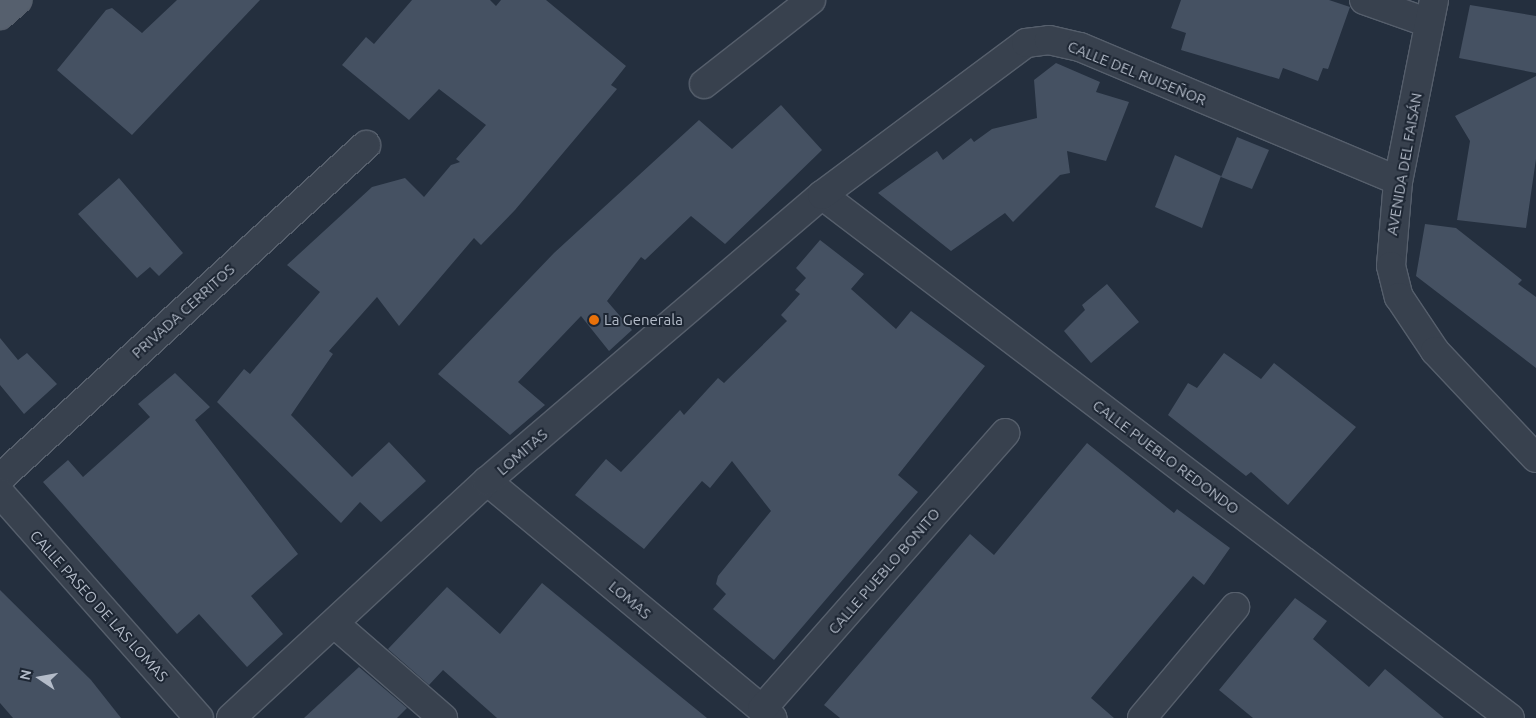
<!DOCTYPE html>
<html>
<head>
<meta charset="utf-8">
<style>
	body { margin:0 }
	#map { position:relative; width:1536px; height:718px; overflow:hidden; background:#242f3e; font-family:Ubuntu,sans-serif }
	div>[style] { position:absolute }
	.building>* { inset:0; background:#455162 }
	.roads { filter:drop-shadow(1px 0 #565f6c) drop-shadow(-1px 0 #565f6c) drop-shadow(0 1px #565f6c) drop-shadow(0 -1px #565f6c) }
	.minor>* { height:28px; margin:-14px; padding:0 14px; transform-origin:14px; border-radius:14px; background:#38414e }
	.major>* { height:28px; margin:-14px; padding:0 14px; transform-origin:14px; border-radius:14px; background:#56606e }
	.dots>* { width:14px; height:14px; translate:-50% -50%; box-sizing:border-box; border:2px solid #1d2633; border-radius:50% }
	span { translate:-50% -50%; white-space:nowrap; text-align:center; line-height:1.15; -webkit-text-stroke:4px #1d2633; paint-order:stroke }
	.street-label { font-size:15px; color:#b4bcc9 }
	.poi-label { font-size:15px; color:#b4bcc9 }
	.left { translate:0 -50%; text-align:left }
	.north { position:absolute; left:15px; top:653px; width:50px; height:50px; -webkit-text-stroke:4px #1d2633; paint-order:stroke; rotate:282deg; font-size:14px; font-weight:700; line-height:20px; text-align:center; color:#b4bcc9 }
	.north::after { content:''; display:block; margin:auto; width:18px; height:22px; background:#b4bcc9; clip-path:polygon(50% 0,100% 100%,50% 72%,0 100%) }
</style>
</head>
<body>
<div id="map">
	<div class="building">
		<div style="clip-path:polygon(177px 0,260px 0,132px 135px,57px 70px,106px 10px,112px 8px,142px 33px)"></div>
		<div style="clip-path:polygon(412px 0,490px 0,496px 6px,501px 0,546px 0,626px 66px,611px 85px,617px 89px,515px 210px,481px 245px,474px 238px,399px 326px,377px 297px,329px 351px,333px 354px,291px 415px,352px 477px,389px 442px,426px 481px,381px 522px,360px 502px,341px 523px,217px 402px,244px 369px,250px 374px,320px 292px,287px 265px,372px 187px,405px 178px,424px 197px,451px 165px,460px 162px,456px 159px,486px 125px,439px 89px,409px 120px,342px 65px,366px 37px,374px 44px)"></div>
		<div style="clip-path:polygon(1181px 0,1329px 0,1350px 7px,1328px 69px,1323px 68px,1318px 81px,1283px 68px,1279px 79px,1181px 50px,1186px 33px,1171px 28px)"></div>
		<div style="clip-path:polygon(1470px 5px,1536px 16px,1536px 73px,1459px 58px)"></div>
		<div style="clip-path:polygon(1056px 63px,1100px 82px,1096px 92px,1129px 102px,1106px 161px,1067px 151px,1070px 173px,1060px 175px,1013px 222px,1005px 213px,951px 251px,878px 193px,937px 151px,943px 160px,971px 138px,974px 142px,992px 129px,1037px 118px,1034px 80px)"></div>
		<div style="clip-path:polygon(1536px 76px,1536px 159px,1526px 228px,1457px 220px,1470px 141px,1455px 116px)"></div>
		<div style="clip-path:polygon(781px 105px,822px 150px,725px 244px,691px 216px,645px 260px,641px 257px,607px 301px,632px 330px,609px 351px,581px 316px,518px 382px,545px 405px,510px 435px,438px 374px,554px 253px,699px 120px,732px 149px)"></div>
		<div style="clip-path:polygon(1237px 137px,1269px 150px,1252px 189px,1221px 177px)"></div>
		<div style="clip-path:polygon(1175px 155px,1221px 176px,1202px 228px,1155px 207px)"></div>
		<div style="clip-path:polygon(119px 178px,183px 253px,159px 276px,150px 267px,137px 278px,78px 214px)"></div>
		<div style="clip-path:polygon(1425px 224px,1456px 228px,1522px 280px,1518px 284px,1536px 297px,1536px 368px,1416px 276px)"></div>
		<div style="clip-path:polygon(820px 240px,864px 274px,851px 289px,896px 329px,911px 311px,985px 366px,898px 475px,918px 492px,774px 660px,713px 609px,726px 594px,716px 584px,718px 576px,771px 511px,732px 461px,710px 488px,702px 481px,644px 549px,575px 495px,606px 459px,621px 472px,680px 410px,684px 415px,718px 378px,724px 383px,787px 321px,781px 315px,800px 294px,795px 290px,806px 278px,796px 268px)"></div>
		<div style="clip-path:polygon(1107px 284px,1139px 322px,1091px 363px,1064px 331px,1085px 310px,1082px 305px)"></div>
		<div style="clip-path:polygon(0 338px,18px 360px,27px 353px,57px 384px,24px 414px,0 385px)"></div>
		<div style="clip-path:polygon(1224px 353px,1261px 379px,1274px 363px,1356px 427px,1288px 505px,1251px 472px,1246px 476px,1168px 415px,1188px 383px,1197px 388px)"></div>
		<div style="clip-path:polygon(175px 373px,210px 407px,195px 420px,298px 554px,251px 596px,283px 634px,247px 667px,199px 614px,177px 634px,43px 482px,68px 460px,83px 477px,150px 417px,138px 404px)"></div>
		<div style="clip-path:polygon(1087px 443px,1174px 513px,1177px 509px,1230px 548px,1204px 585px,1193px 576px,1091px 698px,1114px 718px,840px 718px,824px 705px,970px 534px,994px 555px)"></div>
		<div style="clip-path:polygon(542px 583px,659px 679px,707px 718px,497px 718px,443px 670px,429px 685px,388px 649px,447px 587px,500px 634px)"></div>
		<div style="clip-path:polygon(0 590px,91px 680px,121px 718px,13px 718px,0 703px)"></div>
		<div style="clip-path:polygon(1295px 598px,1327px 621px,1313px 639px,1369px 687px,1385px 669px,1444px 718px,1253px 718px,1219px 690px)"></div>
		<div style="clip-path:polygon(359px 667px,407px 708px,397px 718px,304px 718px)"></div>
	</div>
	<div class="roads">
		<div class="minor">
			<div style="left:1364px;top:0;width:69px;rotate:19.5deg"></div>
			<div style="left:1434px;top:0;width:185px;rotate:101.2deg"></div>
			<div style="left:1398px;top:181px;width:85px;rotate:94.7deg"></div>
			<div style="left:1391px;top:266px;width:32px;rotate:76deg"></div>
			<div style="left:1399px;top:297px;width:65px;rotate:56.3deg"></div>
			<div style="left:1435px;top:351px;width:147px;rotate:46.7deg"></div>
			<div style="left:704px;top:84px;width:136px;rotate:-38.1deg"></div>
			<div style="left:822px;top:195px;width:864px;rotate:37.24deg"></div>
			<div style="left:0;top:478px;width:495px;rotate:-42.3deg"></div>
			<div style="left:487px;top:481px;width:371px;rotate:39.7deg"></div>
			<div style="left:0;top:493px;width:300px;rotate:48.5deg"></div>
			<div style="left:336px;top:625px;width:142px;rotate:41deg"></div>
			<div style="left:762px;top:709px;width:368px;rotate:-48.6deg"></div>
			<div style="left:231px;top:718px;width:349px;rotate:-42.8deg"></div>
			<div style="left:487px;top:481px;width:440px;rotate:-40.5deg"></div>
			<div style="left:822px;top:195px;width:254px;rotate:-36.7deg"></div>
			<div style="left:1026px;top:43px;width:23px;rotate:-7deg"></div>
			<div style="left:1049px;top:40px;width:32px;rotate:13deg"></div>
			<div style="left:1080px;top:47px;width:345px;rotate:22.8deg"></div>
			<div style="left:1142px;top:718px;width:145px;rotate:-50deg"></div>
		</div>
		<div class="major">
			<div style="left:0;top:15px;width:23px;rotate:-41deg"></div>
		</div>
	</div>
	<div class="dots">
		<div style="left:594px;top:320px;background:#e8710a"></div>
	</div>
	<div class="street-label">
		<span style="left:1137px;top:73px;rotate:22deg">CALLE DEL RUISEÑOR</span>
		<span style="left:1404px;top:164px;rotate:-80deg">AVENIDA DEL FAISÁN</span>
		<span style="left:183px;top:311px;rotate:-42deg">PRIVADA CERRITOS</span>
		<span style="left:522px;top:452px;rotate:-41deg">LOMITAS</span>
		<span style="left:1166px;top:457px;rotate:37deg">CALLE PUEBLO REDONDO</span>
		<span style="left:884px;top:571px;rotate:-49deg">CALLE PUEBLO BONITO</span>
		<span style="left:630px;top:600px;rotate:40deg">LOMAS</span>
		<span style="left:99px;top:606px;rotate:48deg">CALLE PASEO DE LAS LOMAS</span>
	</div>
	<div class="poi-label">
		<span class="left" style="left:604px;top:320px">La Generala</span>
	</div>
	<div class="north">N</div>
</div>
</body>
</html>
